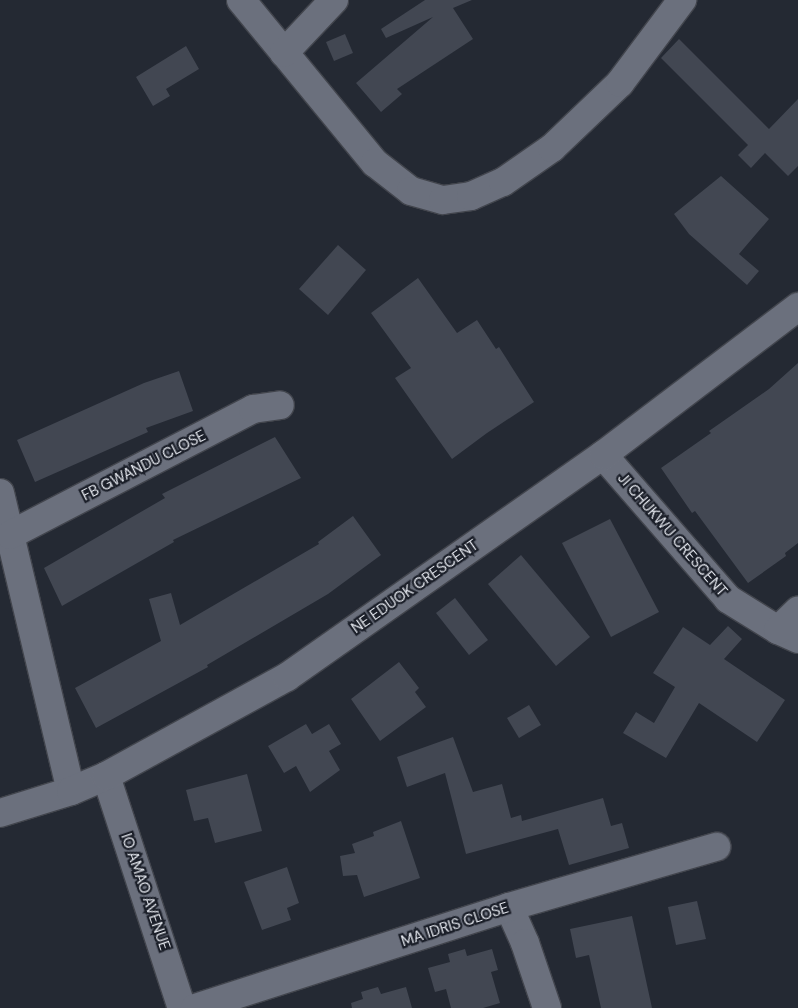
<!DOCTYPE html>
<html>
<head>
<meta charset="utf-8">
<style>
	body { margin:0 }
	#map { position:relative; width:798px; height:1008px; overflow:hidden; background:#242933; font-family:"DM Sans",sans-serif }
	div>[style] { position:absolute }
	.building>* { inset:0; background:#424752 }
	.roads { filter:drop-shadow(1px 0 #42454d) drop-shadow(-1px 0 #42454d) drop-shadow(0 1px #42454d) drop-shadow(0 -1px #42454d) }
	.minor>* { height:28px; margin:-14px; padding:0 14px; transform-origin:14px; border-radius:14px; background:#6b707d }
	span { translate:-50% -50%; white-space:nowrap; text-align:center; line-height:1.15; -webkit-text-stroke:4.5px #1b1f29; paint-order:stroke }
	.street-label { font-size:15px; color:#e6e9f0 }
</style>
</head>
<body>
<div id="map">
	<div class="building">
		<div style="clip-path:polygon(425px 0,472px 0,453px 8px,473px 39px,397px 89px,402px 94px,381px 112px,356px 83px,433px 17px,386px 38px,381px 29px)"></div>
		<div style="clip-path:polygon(345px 34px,353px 53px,334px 61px,326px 42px)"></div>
		<div style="clip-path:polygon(679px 39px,769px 129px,798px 99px,798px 166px,788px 176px,765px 153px,751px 168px,738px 155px,748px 145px,661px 58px)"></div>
		<div style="clip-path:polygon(186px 46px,199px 69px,166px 89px,170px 96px,153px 106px,136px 77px)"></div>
		<div style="clip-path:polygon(721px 176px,769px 219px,739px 254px,759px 271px,747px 285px,689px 234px,674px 214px)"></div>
		<div style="clip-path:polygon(338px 245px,366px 270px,328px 315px,299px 289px)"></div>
		<div style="clip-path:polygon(418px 278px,457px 333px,477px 320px,496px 349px,499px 347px,534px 402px,487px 433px,452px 459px,395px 378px,411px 368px,371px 313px)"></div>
		<div style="clip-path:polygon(798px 363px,798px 543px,785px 553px,786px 556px,748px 583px,695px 511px,692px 513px,661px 468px,711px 433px,709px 431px,769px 389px)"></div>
		<div style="clip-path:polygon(179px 371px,193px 411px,146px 428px,148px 432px,35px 482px,17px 440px,144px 383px)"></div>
		<div style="clip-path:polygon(275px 437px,301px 478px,173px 540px,174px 542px,62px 606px,44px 568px,165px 498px,162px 494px)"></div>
		<div style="clip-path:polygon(353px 516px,381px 555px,328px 594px,207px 665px,208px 667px,96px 728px,75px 688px,161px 641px,149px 599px,171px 593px,180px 625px,319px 544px,318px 542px)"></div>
		<div style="clip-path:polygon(610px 519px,659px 612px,611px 637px,562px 543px)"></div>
		<div style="clip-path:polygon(521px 555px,590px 637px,556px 666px,488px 584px)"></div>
		<div style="clip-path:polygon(455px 598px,488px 640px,469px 655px,436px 613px)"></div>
		<div style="clip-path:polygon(728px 626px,742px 639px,724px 659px,785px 700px,757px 742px,699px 703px,666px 758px,623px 733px,636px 712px,654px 723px,675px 687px,653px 673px,683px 627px,710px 645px)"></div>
		<div style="clip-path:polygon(399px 662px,419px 688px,415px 692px,426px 707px,380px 741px,351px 699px)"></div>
		<div style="clip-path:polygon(529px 705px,541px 725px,519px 738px,507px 718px)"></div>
		<div style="clip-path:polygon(306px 724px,312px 734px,329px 724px,341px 744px,329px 751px,340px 770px,310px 792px,296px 766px,284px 773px,268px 746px)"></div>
		<div style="clip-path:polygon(453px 737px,473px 792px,502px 784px,511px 818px,521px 815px,522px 821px,603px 798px,611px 826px,622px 823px,629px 848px,569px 865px,558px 829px,466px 854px,445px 773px,407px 787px,397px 757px)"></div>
		<div style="clip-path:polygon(247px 774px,262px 831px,215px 843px,208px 818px,194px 821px,186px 790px)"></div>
		<div style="clip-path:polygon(401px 821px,420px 878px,364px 897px,357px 875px,343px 876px,340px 856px,355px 853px,352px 844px,374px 836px,373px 832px)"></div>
		<div style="clip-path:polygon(287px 867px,299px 903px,287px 908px,291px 920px,262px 930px,244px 882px)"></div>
		<div style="clip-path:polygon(697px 901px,706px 939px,676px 945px,668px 907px)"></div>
		<div style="clip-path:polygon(632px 916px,652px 1008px,601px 1008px,589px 955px,576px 958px,570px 929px)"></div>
		<div style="clip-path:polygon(465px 949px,467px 956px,492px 949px,498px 970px,491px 972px,500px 1003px,483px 1008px,451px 1008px,446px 989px,435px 992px,428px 968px,450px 962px,448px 954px)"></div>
		<div style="clip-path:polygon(378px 987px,381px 994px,406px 987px,412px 1008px,352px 1008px,351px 1003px,363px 999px,361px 992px)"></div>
	</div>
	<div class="roads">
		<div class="minor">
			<div style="left:241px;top:0;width:211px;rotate:50.6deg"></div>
			<div style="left:375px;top:163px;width:46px;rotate:37.9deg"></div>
			<div style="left:411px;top:191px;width:33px;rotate:16deg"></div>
			<div style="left:443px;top:200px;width:28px;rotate:-8deg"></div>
			<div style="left:471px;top:196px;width:35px;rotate:-24deg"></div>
			<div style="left:503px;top:182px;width:60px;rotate:-34.8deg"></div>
			<div style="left:552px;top:148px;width:94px;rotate:-43.7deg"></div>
			<div style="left:620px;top:83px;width:104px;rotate:-53.2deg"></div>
			<div style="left:284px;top:53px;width:73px;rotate:-46.7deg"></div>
			<div style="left:603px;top:455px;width:191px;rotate:49deg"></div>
			<div style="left:728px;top:599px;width:59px;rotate:31.8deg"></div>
			<div style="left:778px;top:630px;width:22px;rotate:24deg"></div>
			<div style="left:0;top:493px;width:306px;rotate:76.6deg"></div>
			<div style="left:10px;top:535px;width:274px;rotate:-27.4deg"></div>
			<div style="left:253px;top:409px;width:27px;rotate:-8deg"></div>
			<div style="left:778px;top:630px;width:28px;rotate:-44deg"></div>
			<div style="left:106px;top:776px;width:244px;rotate:71.9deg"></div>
			<div style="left:0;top:813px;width:74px;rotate:-17.2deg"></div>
			<div style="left:71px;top:791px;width:38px;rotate:-23deg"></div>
			<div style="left:106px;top:776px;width:206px;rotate:-28.7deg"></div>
			<div style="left:287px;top:677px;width:386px;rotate:-35.1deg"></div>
			<div style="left:603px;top:455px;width:245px;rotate:-37.2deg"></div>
			<div style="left:509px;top:907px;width:39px;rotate:66deg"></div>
			<div style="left:525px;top:943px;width:69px;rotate:71.3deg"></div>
			<div style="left:195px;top:1008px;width:330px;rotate:-17.8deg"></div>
			<div style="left:509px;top:907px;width:216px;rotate:-16.2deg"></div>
		</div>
	</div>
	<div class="street-label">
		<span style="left:144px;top:466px;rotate:-27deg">FB GWANDU CLOSE</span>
		<span style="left:672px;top:535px;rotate:49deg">JI CHUKWU CRESCENT</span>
		<span style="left:415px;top:587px;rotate:-35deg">NE EDUOK CRESCENT</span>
		<span style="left:145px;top:892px;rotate:71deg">IO AMAO AVENUE</span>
		<span style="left:455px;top:925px;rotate:-18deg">MA IDRIS CLOSE</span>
	</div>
</div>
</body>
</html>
